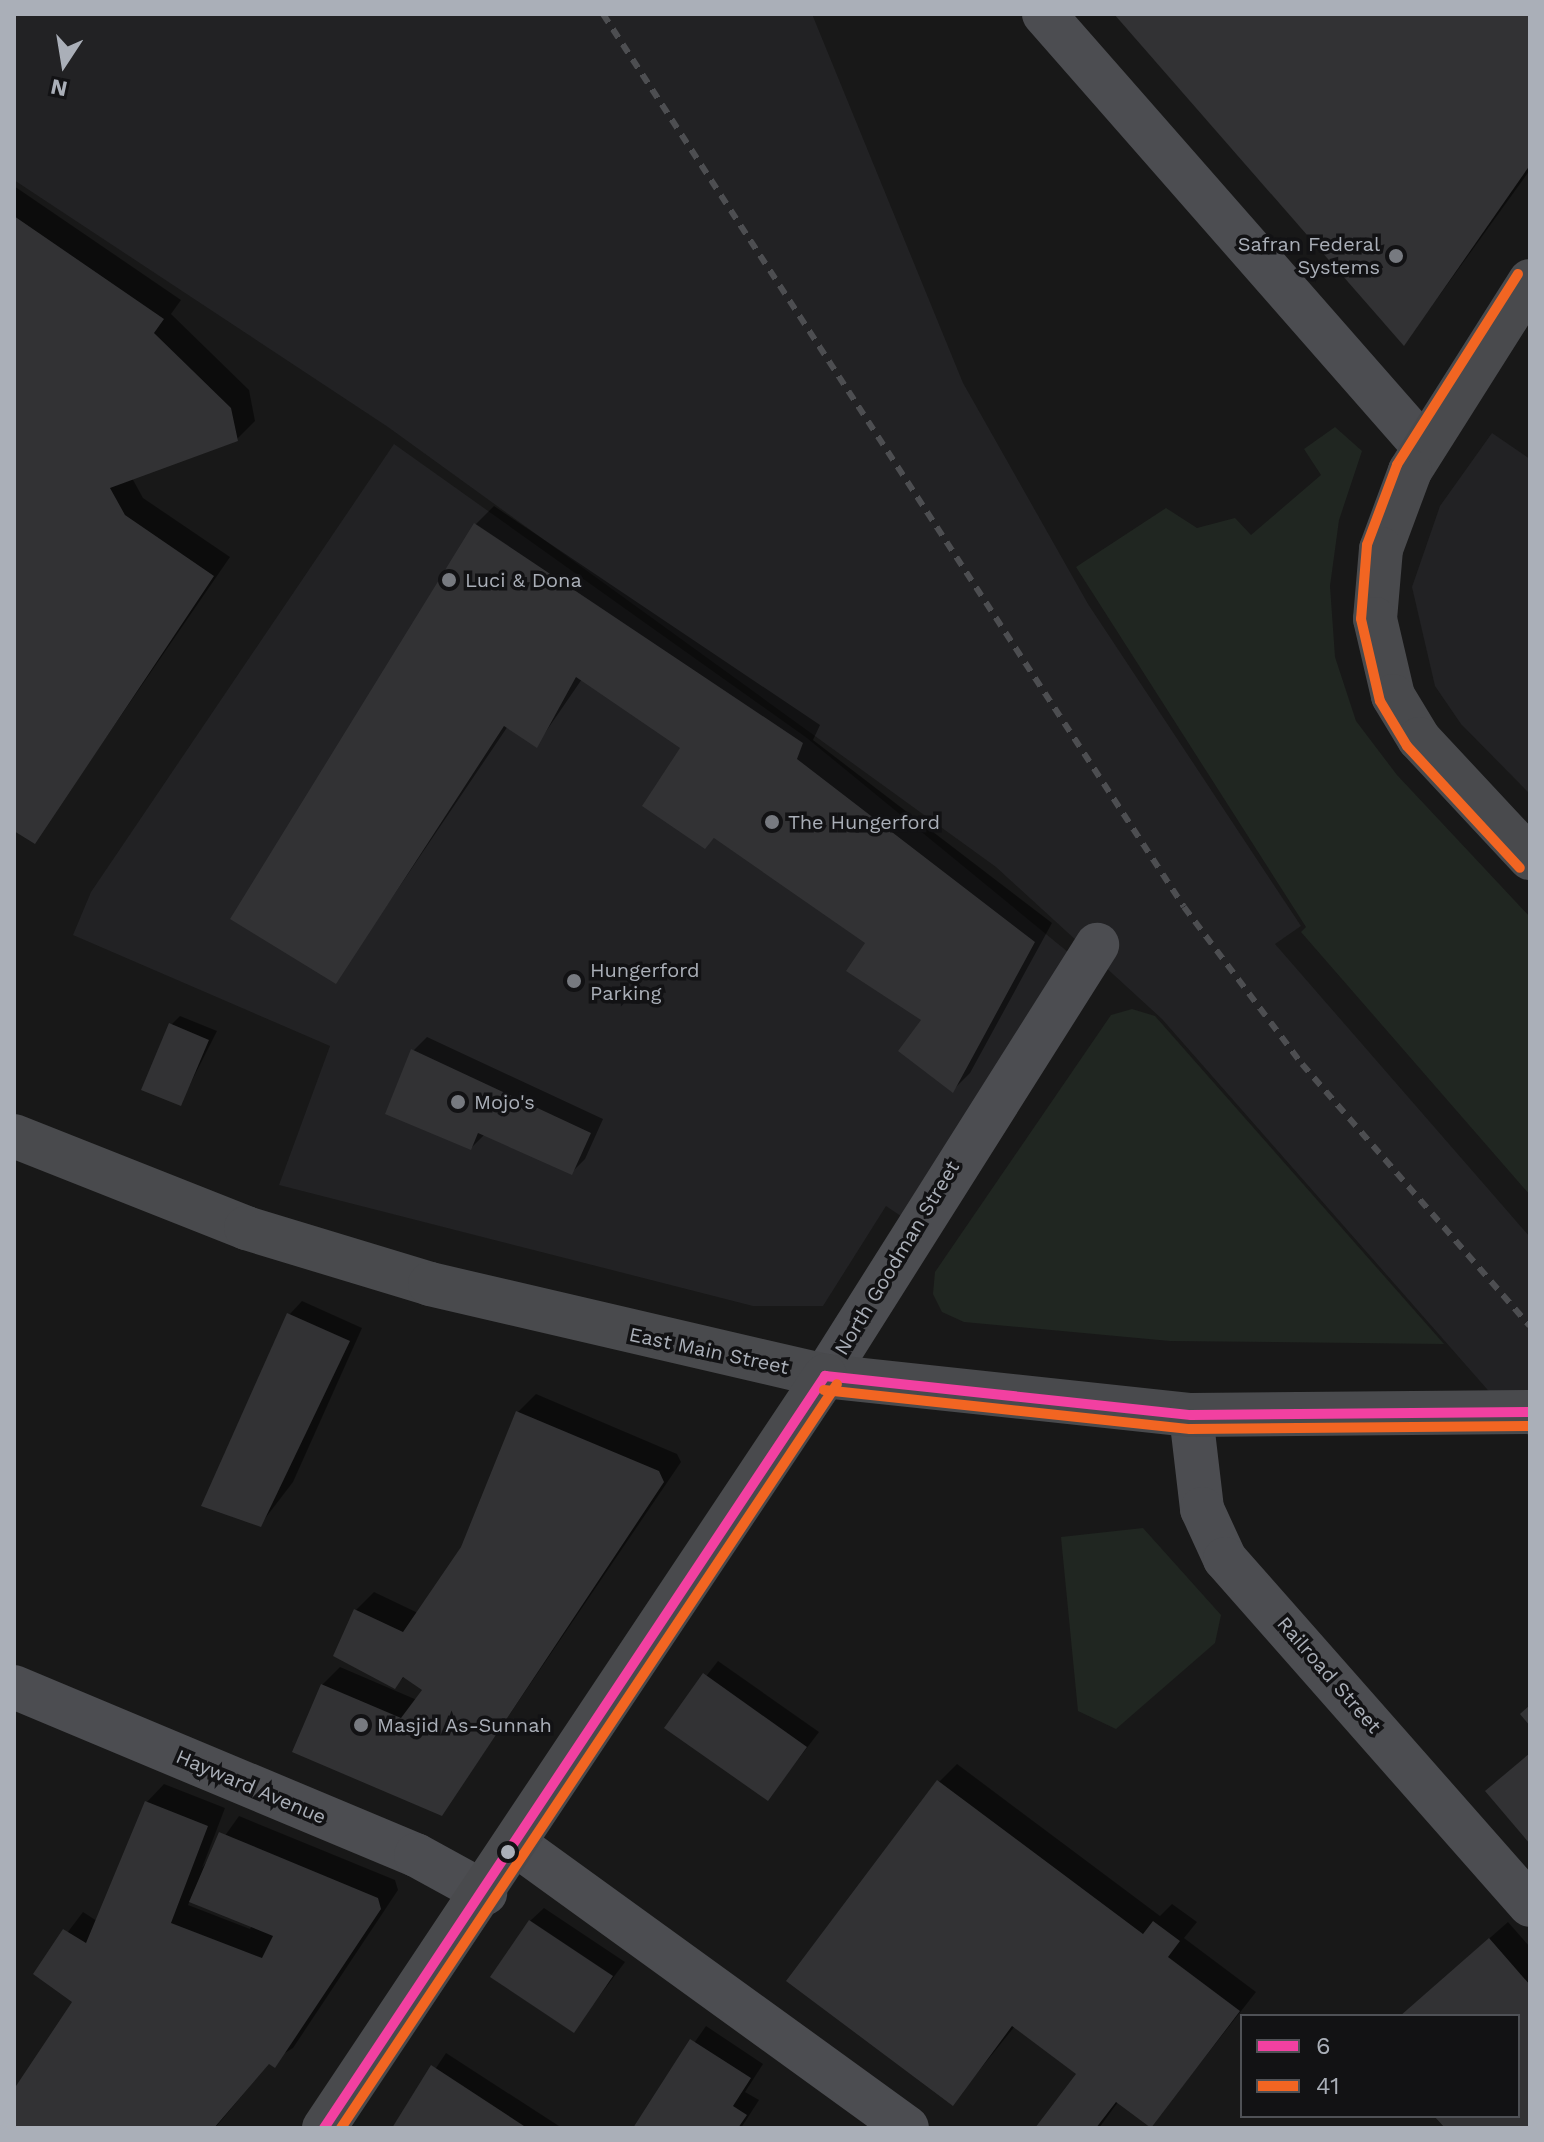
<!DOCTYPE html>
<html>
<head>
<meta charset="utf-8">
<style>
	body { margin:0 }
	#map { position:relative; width:1544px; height:2142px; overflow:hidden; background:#181818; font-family:"Work Sans",sans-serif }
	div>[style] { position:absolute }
	.built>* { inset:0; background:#222224 }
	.green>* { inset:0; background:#202621 }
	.shadow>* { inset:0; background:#0007 }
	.building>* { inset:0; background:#323234 }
	.minor>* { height:44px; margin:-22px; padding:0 22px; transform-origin:22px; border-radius:22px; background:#4c4d51 }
	.major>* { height:44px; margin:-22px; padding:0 22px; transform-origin:22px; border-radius:22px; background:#494a4d }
	.rail>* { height:6px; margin-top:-3px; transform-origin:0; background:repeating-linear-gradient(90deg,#4d4e51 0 10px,transparent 0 18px) }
	.bus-1>* { height:10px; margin:-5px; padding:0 5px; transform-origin:5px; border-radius:5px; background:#f240a1 }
	.bus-2>* { height:10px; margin:-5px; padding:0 5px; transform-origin:5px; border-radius:5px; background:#f26522 }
	.dots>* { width:22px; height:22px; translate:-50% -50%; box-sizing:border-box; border:4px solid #121214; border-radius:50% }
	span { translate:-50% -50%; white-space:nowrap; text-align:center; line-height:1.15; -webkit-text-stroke:7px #121214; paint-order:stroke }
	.poi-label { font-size:20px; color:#aaafb8 }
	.right { translate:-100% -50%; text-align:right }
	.left { translate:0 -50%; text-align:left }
	.street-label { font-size:20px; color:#aaafb8 }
	.frame { position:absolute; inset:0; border:16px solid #aaafb8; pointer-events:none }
	.legend { position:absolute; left:1240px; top:2014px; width:280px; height:104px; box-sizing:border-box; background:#121214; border:2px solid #4f5156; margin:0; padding:10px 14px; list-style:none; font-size:24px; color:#aaafb8 }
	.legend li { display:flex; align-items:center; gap:16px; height:40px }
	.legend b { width:40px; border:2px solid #4f5156 }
	.north { position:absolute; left:24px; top:24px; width:80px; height:80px; -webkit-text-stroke:6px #121214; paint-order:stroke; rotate:192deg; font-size:22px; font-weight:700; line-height:32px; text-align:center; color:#aaafb8 }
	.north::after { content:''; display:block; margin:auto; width:28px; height:36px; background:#aaafb8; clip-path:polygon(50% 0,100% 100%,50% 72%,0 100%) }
</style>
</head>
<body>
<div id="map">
	<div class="built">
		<div style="clip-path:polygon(14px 14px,812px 14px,963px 383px,1088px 604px,1301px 926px,1275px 944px,1530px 1237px,1530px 1438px,1162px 1019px,996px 867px,388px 427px,14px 180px)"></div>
		<div style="clip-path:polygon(1492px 433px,1530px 459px,1530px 794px,1461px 724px,1435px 686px,1412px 587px,1440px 506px)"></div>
		<div style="clip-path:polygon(394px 444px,807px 738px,1074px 957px,901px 1216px,886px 1206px,823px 1306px,753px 1306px,279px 1185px,330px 1046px,73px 935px,91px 892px)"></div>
	</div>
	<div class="green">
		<div style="clip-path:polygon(1335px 427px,1362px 451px,1339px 520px,1330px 586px,1335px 657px,1356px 721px,1397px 775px,1530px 917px,1530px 1195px,1301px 932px,1306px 927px,1076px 567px,1166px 508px,1197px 528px,1235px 518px,1251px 535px,1321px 475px,1304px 449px)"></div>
		<div style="clip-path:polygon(1132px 1009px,1155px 1016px,1444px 1344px,1170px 1341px,964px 1322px,942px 1312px,933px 1294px,935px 1272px,1111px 1015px)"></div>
		<div style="clip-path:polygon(1143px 1528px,1221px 1615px,1215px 1643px,1116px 1729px,1078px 1711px,1061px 1537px)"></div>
	</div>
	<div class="shadow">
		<div style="clip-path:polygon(1117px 14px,1530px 14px,1530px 170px,1405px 343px)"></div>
		<div style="clip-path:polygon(14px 186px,181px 300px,171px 314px,249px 390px,255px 421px,237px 439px,132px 478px,143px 498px,230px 557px,34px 842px,14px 828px)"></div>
		<div style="clip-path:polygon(494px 506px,820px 725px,813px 740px,1052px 923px,970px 1073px,952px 1091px,924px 1019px,868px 942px,716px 836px,705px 847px,683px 747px,582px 679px,536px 746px,508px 726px,335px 982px,476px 524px)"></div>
		<div style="clip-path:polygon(180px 1016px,217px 1031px,180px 1104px,171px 1025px)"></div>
		<div style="clip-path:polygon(427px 1037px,603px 1119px,585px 1159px,571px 1173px,485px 1134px,471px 1148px,413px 1051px)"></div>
		<div style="clip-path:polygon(302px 1301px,362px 1328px,293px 1482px,260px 1525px,289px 1315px)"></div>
		<div style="clip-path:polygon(536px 1394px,677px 1454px,681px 1462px,442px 1814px,322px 1685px,340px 1667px,417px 1700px,425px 1690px,405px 1676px,394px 1687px,356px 1610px,374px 1592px,418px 1613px,463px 1547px,518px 1412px)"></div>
		<div style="clip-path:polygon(718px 1661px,819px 1732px,768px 1799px,667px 1727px)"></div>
		<div style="clip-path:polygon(957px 1764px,1160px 1916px,1172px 1904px,1197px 1922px,1184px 1938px,1256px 1992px,1151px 2126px,1118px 2102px,1099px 2128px,1038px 2128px,1078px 2074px,1015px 2026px,953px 2103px,939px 1782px)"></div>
		<div style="clip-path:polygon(evenodd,164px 1784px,225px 1808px,202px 1868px,239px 1816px,395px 1880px,398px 1890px,293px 2048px,270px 2062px,215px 2128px,14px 2128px,14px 2093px,75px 2001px,36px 1974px,83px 1912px,97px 1921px,146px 1803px,164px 1784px,190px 1900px,252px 1925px,250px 1929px,188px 1905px,190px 1900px)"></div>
		<div style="clip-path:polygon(544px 1908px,625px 1962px,573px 2031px,530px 1921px)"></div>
		<div style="clip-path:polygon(1508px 1922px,1530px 1947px,1530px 2128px,1447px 2128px,1437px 2116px,1518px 2116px,1518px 2016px,1401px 2016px)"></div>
		<div style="clip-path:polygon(706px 2026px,763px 2064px,745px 2092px,759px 2100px,741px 2128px,635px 2128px)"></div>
		<div style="clip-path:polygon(446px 2053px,562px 2128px,396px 2128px)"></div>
	</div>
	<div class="building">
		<div style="clip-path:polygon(1114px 14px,1530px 14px,1530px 165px,1404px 346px)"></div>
		<div style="clip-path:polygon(14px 216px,164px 319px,154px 333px,231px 408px,238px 441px,110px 488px,125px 515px,214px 576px,35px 844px,14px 831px)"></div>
		<div style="clip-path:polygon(474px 523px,803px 743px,797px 759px,1035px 942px,953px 1093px,898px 1051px,921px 1020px,846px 971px,865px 943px,714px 838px,705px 849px,642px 806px,680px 748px,576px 677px,537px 748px,504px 726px,336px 984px,230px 919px)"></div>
		<div style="clip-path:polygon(169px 1023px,209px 1040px,181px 1106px,141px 1090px)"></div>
		<div style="clip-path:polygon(411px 1049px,591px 1133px,572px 1175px,478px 1133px,471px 1150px,385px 1114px)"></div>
		<div style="clip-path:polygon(287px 1313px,350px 1341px,261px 1527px,201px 1506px)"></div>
		<div style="clip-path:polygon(516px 1411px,659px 1471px,664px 1482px,442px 1816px,292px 1752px,321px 1684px,401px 1718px,422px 1690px,403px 1677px,395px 1689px,333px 1656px,354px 1609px,403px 1632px,461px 1547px)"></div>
		<div style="clip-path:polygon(703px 1673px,807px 1747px,768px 1801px,664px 1728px)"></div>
		<div style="clip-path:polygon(1530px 1705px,1530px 1726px,1520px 1714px)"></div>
		<div style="clip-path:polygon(1530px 1753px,1530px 1844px,1485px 1791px)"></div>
		<div style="clip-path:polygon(937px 1780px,1143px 1934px,1153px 1921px,1180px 1941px,1168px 1957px,1240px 2011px,1151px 2128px,1116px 2102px,1096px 2128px,1035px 2128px,1076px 2074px,1012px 2026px,953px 2106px,786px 1981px)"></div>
		<div style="clip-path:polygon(145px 1801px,208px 1826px,171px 1923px,262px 1958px,273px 1936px,189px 1902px,219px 1832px,378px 1898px,381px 1909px,275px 2068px,269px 2064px,214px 2128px,14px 2128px,14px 2089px,72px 2002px,33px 1974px,63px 1929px,86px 1943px)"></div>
		<div style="clip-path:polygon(529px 1920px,613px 1976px,574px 2033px,490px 1977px)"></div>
		<div style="clip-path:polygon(1489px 1938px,1530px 1985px,1530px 2128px,1445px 2128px,1434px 2116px,1518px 2116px,1518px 2016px,1400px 2016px)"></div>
		<div style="clip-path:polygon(690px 2039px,751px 2078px,733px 2106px,747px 2115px,738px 2128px,633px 2128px)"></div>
		<div style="clip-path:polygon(431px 2065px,527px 2128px,392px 2128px)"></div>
	</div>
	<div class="minor">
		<div style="left:1044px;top:14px;width:575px;rotate:48.74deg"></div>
		<div style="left:825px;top:1376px;width:510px;rotate:-57.74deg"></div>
		<div style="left:1191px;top:1415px;width:95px;rotate:83.3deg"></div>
		<div style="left:1202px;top:1509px;width:55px;rotate:65.3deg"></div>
		<div style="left:1225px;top:1559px;width:461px;rotate:48.6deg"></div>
		<div style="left:14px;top:1687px;width:436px;rotate:22.7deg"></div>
		<div style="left:416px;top:1855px;width:79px;rotate:28.8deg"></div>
		<div style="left:518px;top:1846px;width:480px;rotate:35.9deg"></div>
	</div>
	<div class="major">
		<div style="left:1530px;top:281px;width:225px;rotate:122.3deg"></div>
		<div style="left:1410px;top:471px;width:83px;rotate:110.4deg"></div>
		<div style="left:1381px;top:549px;width:70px;rotate:94.9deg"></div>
		<div style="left:1375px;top:619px;width:79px;rotate:76.8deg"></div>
		<div style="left:1393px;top:696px;width:50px;rotate:58.8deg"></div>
		<div style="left:1419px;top:739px;width:163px;rotate:47deg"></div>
		<div style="left:14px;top:1136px;width:250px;rotate:21.6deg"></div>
		<div style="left:246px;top:1228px;width:192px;rotate:16.9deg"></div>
		<div style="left:430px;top:1284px;width:406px;rotate:13.1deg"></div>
		<div style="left:825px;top:1376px;width:368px;rotate:6.1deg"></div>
		<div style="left:1191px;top:1415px;width:339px;rotate:-0.5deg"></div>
		<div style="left:324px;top:2128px;width:904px;rotate:-56.33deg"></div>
	</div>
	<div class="rail">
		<div style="left:603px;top:14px;width:1065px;rotate:56.95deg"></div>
		<div style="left:1184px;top:907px;width:196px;rotate:53.1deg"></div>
		<div style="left:1302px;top:1064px;width:347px;rotate:49deg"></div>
	</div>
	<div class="bus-1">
		<div style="left:825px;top:1376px;width:368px;rotate:6.1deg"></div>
		<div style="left:1191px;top:1415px;width:339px;rotate:-0.5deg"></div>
		<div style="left:324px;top:2128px;width:904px;rotate:-56.33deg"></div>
	</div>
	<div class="bus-2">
		<div style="left:1518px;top:274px;width:226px;rotate:122.4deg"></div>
		<div style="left:1397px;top:465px;width:85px;rotate:110.6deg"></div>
		<div style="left:1367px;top:545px;width:74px;rotate:94.6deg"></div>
		<div style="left:1361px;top:619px;width:84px;rotate:77deg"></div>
		<div style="left:1380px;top:701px;width:52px;rotate:59deg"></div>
		<div style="left:1407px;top:746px;width:166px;rotate:47.2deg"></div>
		<div style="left:824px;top:1390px;width:368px;rotate:6.1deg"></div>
		<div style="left:1190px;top:1429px;width:340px;rotate:-0.5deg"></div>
		<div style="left:341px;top:2128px;width:894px;rotate:-56.31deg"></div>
	</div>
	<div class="dots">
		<div style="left:1396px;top:256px;background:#777a80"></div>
		<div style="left:449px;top:580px;background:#777a80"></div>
		<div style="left:772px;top:822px;background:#777a80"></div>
		<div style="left:574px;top:981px;background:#777a80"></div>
		<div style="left:458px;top:1102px;background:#777a80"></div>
		<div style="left:361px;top:1725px;background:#777a80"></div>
		<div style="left:508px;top:1852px;background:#aaafb8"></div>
	</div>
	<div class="poi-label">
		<span class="right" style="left:1380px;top:256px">Safran Federal<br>Systems</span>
		<span class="left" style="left:465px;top:580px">Luci &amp; Dona</span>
		<span class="left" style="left:788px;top:822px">The Hungerford</span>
		<span class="left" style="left:590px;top:982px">Hungerford<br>Parking</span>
		<span class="left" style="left:474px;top:1102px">Mojo's</span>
		<span class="left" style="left:377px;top:1725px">Masjid As-Sunnah</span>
	</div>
	<div class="street-label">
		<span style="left:897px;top:1258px;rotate:-59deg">North Goodman Street</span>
		<span style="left:709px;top:1351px;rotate:12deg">East Main Street</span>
		<span style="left:1329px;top:1675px;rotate:49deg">Railroad Street</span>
		<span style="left:251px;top:1787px;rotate:23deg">Hayward Avenue</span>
	</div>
	<div class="frame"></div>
	<ul class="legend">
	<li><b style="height:10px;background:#f240a1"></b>6</li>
	<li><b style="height:10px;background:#f26522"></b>41</li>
	</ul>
	<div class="north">N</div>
</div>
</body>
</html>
